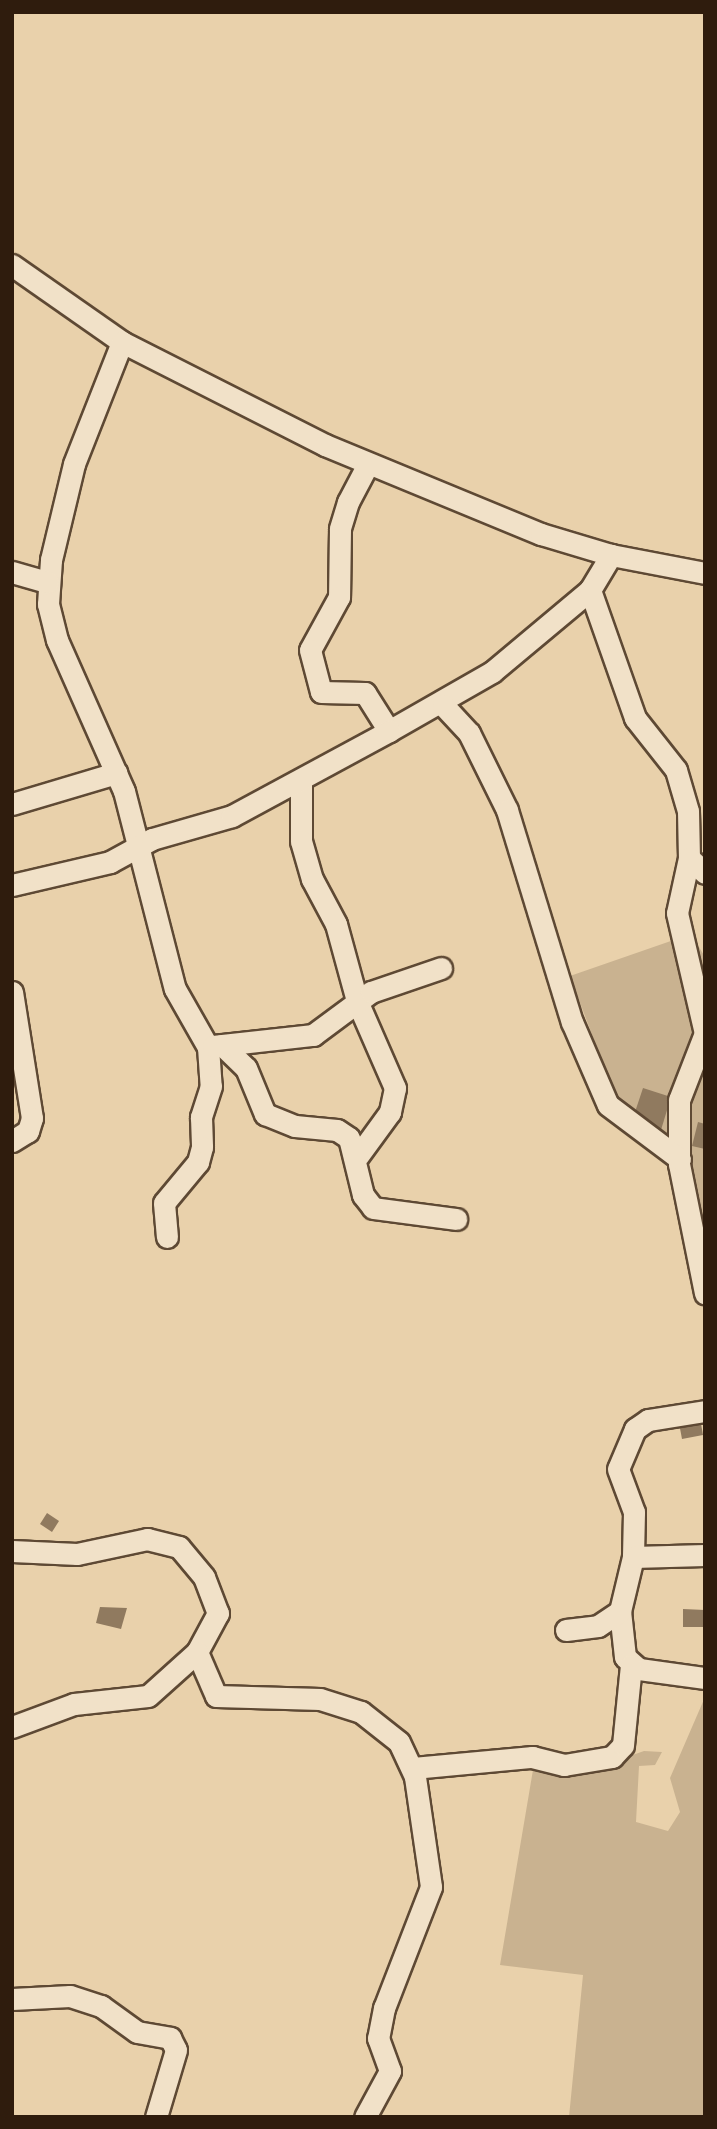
<!DOCTYPE html>
<html>
<head>
<meta charset="utf-8">
<style>
	body { margin:0 }
	#map { position:relative; width:717px; height:2129px; overflow:hidden; background:#e9d1ab; font-family:"IM FELL Great Primer",serif }
	div>[style] { position:absolute }
	.green>* { inset:0; background:#c9b290 }
	.building>* { inset:0; background:#907a5f }
	.roads { filter:drop-shadow(2px 0 #5e4934) drop-shadow(-2px 0 #5e4934) drop-shadow(0 2px #5e4934) drop-shadow(0 -2px #5e4934) }
	.minor>* { height:21px; margin:-10.5px; padding:0 10.5px; transform-origin:10.5px; border-radius:10.5px; background:#f1e1c8 }
	span { translate:-50% -50%; white-space:nowrap; text-align:center; line-height:1.15; -webkit-text-stroke:7px #f1e1c8; paint-order:stroke }
	.frame { position:absolute; inset:0; border:14px solid #2f1c0d; pointer-events:none }
</style>
</head>
<body>
<div id="map">
	<div class="green">
		<div style="clip-path:polygon(691px 934px,705px 957px,705px 1235px,701px 1235px,690px 1183px,615px 1096px,570px 976px)"></div>
		<div style="clip-path:polygon(705px 1697px,705px 2117px,569px 2117px,583px 1975px,500px 1965px,534px 1764px,593px 1769px,644px 1751px,662px 1752px,655px 1765px,639px 1766px,636px 1822px,668px 1831px,680px 1812px,670px 1778px)"></div>
	</div>
	<div class="building">
		<div style="clip-path:polygon(643px 1088px,671px 1097px,661px 1130px,632px 1121px)"></div>
		<div style="clip-path:polygon(698px 1122px,705px 1124px,705px 1149px,692px 1146px)"></div>
		<div style="clip-path:polygon(700px 1418px,703px 1435px,682px 1439px,679px 1423px)"></div>
		<div style="clip-path:polygon(47px 1513px,59px 1521px,52px 1532px,40px 1524px)"></div>
		<div style="clip-path:polygon(100px 1607px,127px 1608px,121px 1629px,96px 1623px)"></div>
		<div style="clip-path:polygon(683px 1609px,705px 1610px,705px 1627px,683px 1627px)"></div>
	</div>
	<div class="roads">
		<div class="minor">
			<div style="left:12px;top:265px;width:134px;rotate:35deg"></div>
			<div style="left:122px;top:342px;width:228px;rotate:26.9deg"></div>
			<div style="left:325px;top:445px;width:234px;rotate:22.4deg"></div>
			<div style="left:541px;top:534px;width:73px;rotate:16.7deg"></div>
			<div style="left:611px;top:555px;width:96px;rotate:10.8deg"></div>
			<div style="left:122px;top:342px;width:131px;rotate:111.5deg"></div>
			<div style="left:74px;top:464px;width:99px;rotate:103.5deg"></div>
			<div style="left:51px;top:560px;width:44px;rotate:93.9deg"></div>
			<div style="left:48px;top:604px;width:37px;rotate:76deg"></div>
			<div style="left:57px;top:640px;width:165px;rotate:66.1deg"></div>
			<div style="left:124px;top:791px;width:204px;rotate:75.6deg"></div>
			<div style="left:175px;top:989px;width:67px;rotate:60.4deg"></div>
			<div style="left:208px;top:1047px;width:39px;rotate:86deg"></div>
			<div style="left:211px;top:1086px;width:33px;rotate:108deg"></div>
			<div style="left:201px;top:1117px;width:30px;rotate:88deg"></div>
			<div style="left:202px;top:1147px;width:16px;rotate:105deg"></div>
			<div style="left:198px;top:1162px;width:53px;rotate:129.7deg"></div>
			<div style="left:164px;top:1203px;width:34px;rotate:85deg"></div>
			<div style="left:368px;top:464px;width:43px;rotate:117.8deg"></div>
			<div style="left:348px;top:502px;width:28px;rotate:107deg"></div>
			<div style="left:340px;top:529px;width:68px;rotate:90.8deg"></div>
			<div style="left:339px;top:597px;width:60px;rotate:118.7deg"></div>
			<div style="left:310px;top:650px;width:43px;rotate:75.3deg"></div>
			<div style="left:321px;top:692px;width:44px;rotate:1.3deg"></div>
			<div style="left:365px;top:693px;width:45px;rotate:57.7deg"></div>
			<div style="left:389px;top:731px;width:119px;rotate:-29.8deg"></div>
			<div style="left:492px;top:672px;width:128px;rotate:-39.9deg"></div>
			<div style="left:590px;top:590px;width:41px;rotate:-59deg"></div>
			<div style="left:12px;top:572px;width:37px;rotate:16deg"></div>
			<div style="left:590px;top:590px;width:136px;rotate:70.6deg"></div>
			<div style="left:635px;top:718px;width:66px;rotate:51.7deg"></div>
			<div style="left:676px;top:770px;width:43px;rotate:73.7deg"></div>
			<div style="left:688px;top:811px;width:47px;rotate:88.8deg"></div>
			<div style="left:689px;top:858px;width:56px;rotate:102.3deg"></div>
			<div style="left:677px;top:913px;width:123px;rotate:76.9deg"></div>
			<div style="left:705px;top:1033px;width:72px;rotate:111.2deg"></div>
			<div style="left:679px;top:1100px;width:64px;rotate:90deg"></div>
			<div style="left:679px;top:1164px;width:132px;rotate:78.6deg"></div>
			<div style="left:443px;top:705px;width:38px;rotate:47deg"></div>
			<div style="left:469px;top:733px;width:86px;rotate:63.7deg"></div>
			<div style="left:507px;top:810px;width:222px;rotate:73deg"></div>
			<div style="left:572px;top:1022px;width:90px;rotate:66.6deg"></div>
			<div style="left:608px;top:1105px;width:90px;rotate:36.9deg"></div>
			<div style="left:301px;top:781px;width:60px;rotate:90deg"></div>
			<div style="left:301px;top:841px;width:40px;rotate:74deg"></div>
			<div style="left:312px;top:879px;width:51px;rotate:61.9deg"></div>
			<div style="left:336px;top:924px;width:80px;rotate:74.7deg"></div>
			<div style="left:357px;top:1001px;width:95px;rotate:66.4deg"></div>
			<div style="left:395px;top:1088px;width:25px;rotate:102deg"></div>
			<div style="left:390px;top:1112px;width:54px;rotate:126deg"></div>
			<div style="left:12px;top:804px;width:109px;rotate:-16.6deg"></div>
			<div style="left:689px;top:858px;width:22px;rotate:43deg"></div>
			<div style="left:12px;top:885px;width:101px;rotate:-13.2deg"></div>
			<div style="left:110px;top:862px;width:48px;rotate:-28.7deg"></div>
			<div style="left:152px;top:839px;width:83px;rotate:-16deg"></div>
			<div style="left:232px;top:816px;width:179px;rotate:-28.4deg"></div>
			<div style="left:12px;top:992px;width:128px;rotate:81deg"></div>
			<div style="left:32px;top:1118px;width:14px;rotate:107deg"></div>
			<div style="left:28px;top:1131px;width:19px;rotate:148deg"></div>
			<div style="left:222px;top:1045px;width:33px;rotate:44deg"></div>
			<div style="left:246px;top:1068px;width:50px;rotate:67.6deg"></div>
			<div style="left:265px;top:1114px;width:32px;rotate:22deg"></div>
			<div style="left:295px;top:1126px;width:42px;rotate:5.4deg"></div>
			<div style="left:337px;top:1130px;width:14px;rotate:34deg"></div>
			<div style="left:349px;top:1138px;width:59px;rotate:76.2deg"></div>
			<div style="left:363px;top:1195px;width:16px;rotate:52deg"></div>
			<div style="left:373px;top:1208px;width:84px;rotate:7.5deg"></div>
			<div style="left:213px;top:1046px;width:101px;rotate:-6.3deg"></div>
			<div style="left:313px;top:1035px;width:72px;rotate:-36.6deg"></div>
			<div style="left:371px;top:992px;width:74px;rotate:-18.9deg"></div>
			<div style="left:705px;top:1411px;width:58px;rotate:171deg"></div>
			<div style="left:648px;top:1420px;width:16px;rotate:145deg"></div>
			<div style="left:635px;top:1429px;width:43px;rotate:113deg"></div>
			<div style="left:618px;top:1469px;width:46px;rotate:69.6deg"></div>
			<div style="left:634px;top:1512px;width:45px;rotate:91.3deg"></div>
			<div style="left:633px;top:1557px;width:56px;rotate:103.5deg"></div>
			<div style="left:620px;top:1611px;width:46px;rotate:83.8deg"></div>
			<div style="left:625px;top:1657px;width:18px;rotate:41deg"></div>
			<div style="left:639px;top:1669px;width:67px;rotate:7.8deg"></div>
			<div style="left:12px;top:1551px;width:65px;rotate:2.6deg"></div>
			<div style="left:77px;top:1554px;width:72px;rotate:-12.1deg"></div>
			<div style="left:147px;top:1539px;width:33px;rotate:14deg"></div>
			<div style="left:179px;top:1547px;width:39px;rotate:50deg"></div>
			<div style="left:204px;top:1577px;width:39px;rotate:69deg"></div>
			<div style="left:218px;top:1613px;width:44px;rotate:118.3deg"></div>
			<div style="left:633px;top:1557px;width:72px;rotate:-1.6deg"></div>
			<div style="left:566px;top:1630px;width:32px;rotate:-7deg"></div>
			<div style="left:598px;top:1626px;width:27px;rotate:-34deg"></div>
			<div style="left:12px;top:1727px;width:66px;rotate:-20.4deg"></div>
			<div style="left:74px;top:1704px;width:74px;rotate:-6.2deg"></div>
			<div style="left:148px;top:1696px;width:66px;rotate:-41.9deg"></div>
			<div style="left:197px;top:1652px;width:48px;rotate:66.6deg"></div>
			<div style="left:216px;top:1696px;width:104px;rotate:1.7deg"></div>
			<div style="left:320px;top:1699px;width:43px;rotate:17.6deg"></div>
			<div style="left:361px;top:1712px;width:48px;rotate:38.3deg"></div>
			<div style="left:399px;top:1742px;width:38px;rotate:65deg"></div>
			<div style="left:415px;top:1777px;width:111px;rotate:81.7deg"></div>
			<div style="left:431px;top:1887px;width:130px;rotate:111.2deg"></div>
			<div style="left:384px;top:2008px;width:31px;rotate:101deg"></div>
			<div style="left:378px;top:2038px;width:35px;rotate:70deg"></div>
			<div style="left:390px;top:2071px;width:52px;rotate:118.5deg"></div>
			<div style="left:413px;top:1768px;width:120px;rotate:-5.3deg"></div>
			<div style="left:532px;top:1757px;width:33px;rotate:14deg"></div>
			<div style="left:564px;top:1765px;width:49px;rotate:-9.5deg"></div>
			<div style="left:612px;top:1757px;width:16px;rotate:-47deg"></div>
			<div style="left:623px;top:1745px;width:80px;rotate:-84.3deg"></div>
			<div style="left:12px;top:1999px;width:58px;rotate:-3deg"></div>
			<div style="left:70px;top:1996px;width:33px;rotate:18deg"></div>
			<div style="left:101px;top:2006px;width:44px;rotate:35.8deg"></div>
			<div style="left:137px;top:2032px;width:34px;rotate:10deg"></div>
			<div style="left:170px;top:2038px;width:13px;rotate:63deg"></div>
			<div style="left:176px;top:2050px;width:70px;rotate:106.6deg"></div>
		</div>
	</div>
	<div class="frame"></div>
</div>
</body>
</html>
